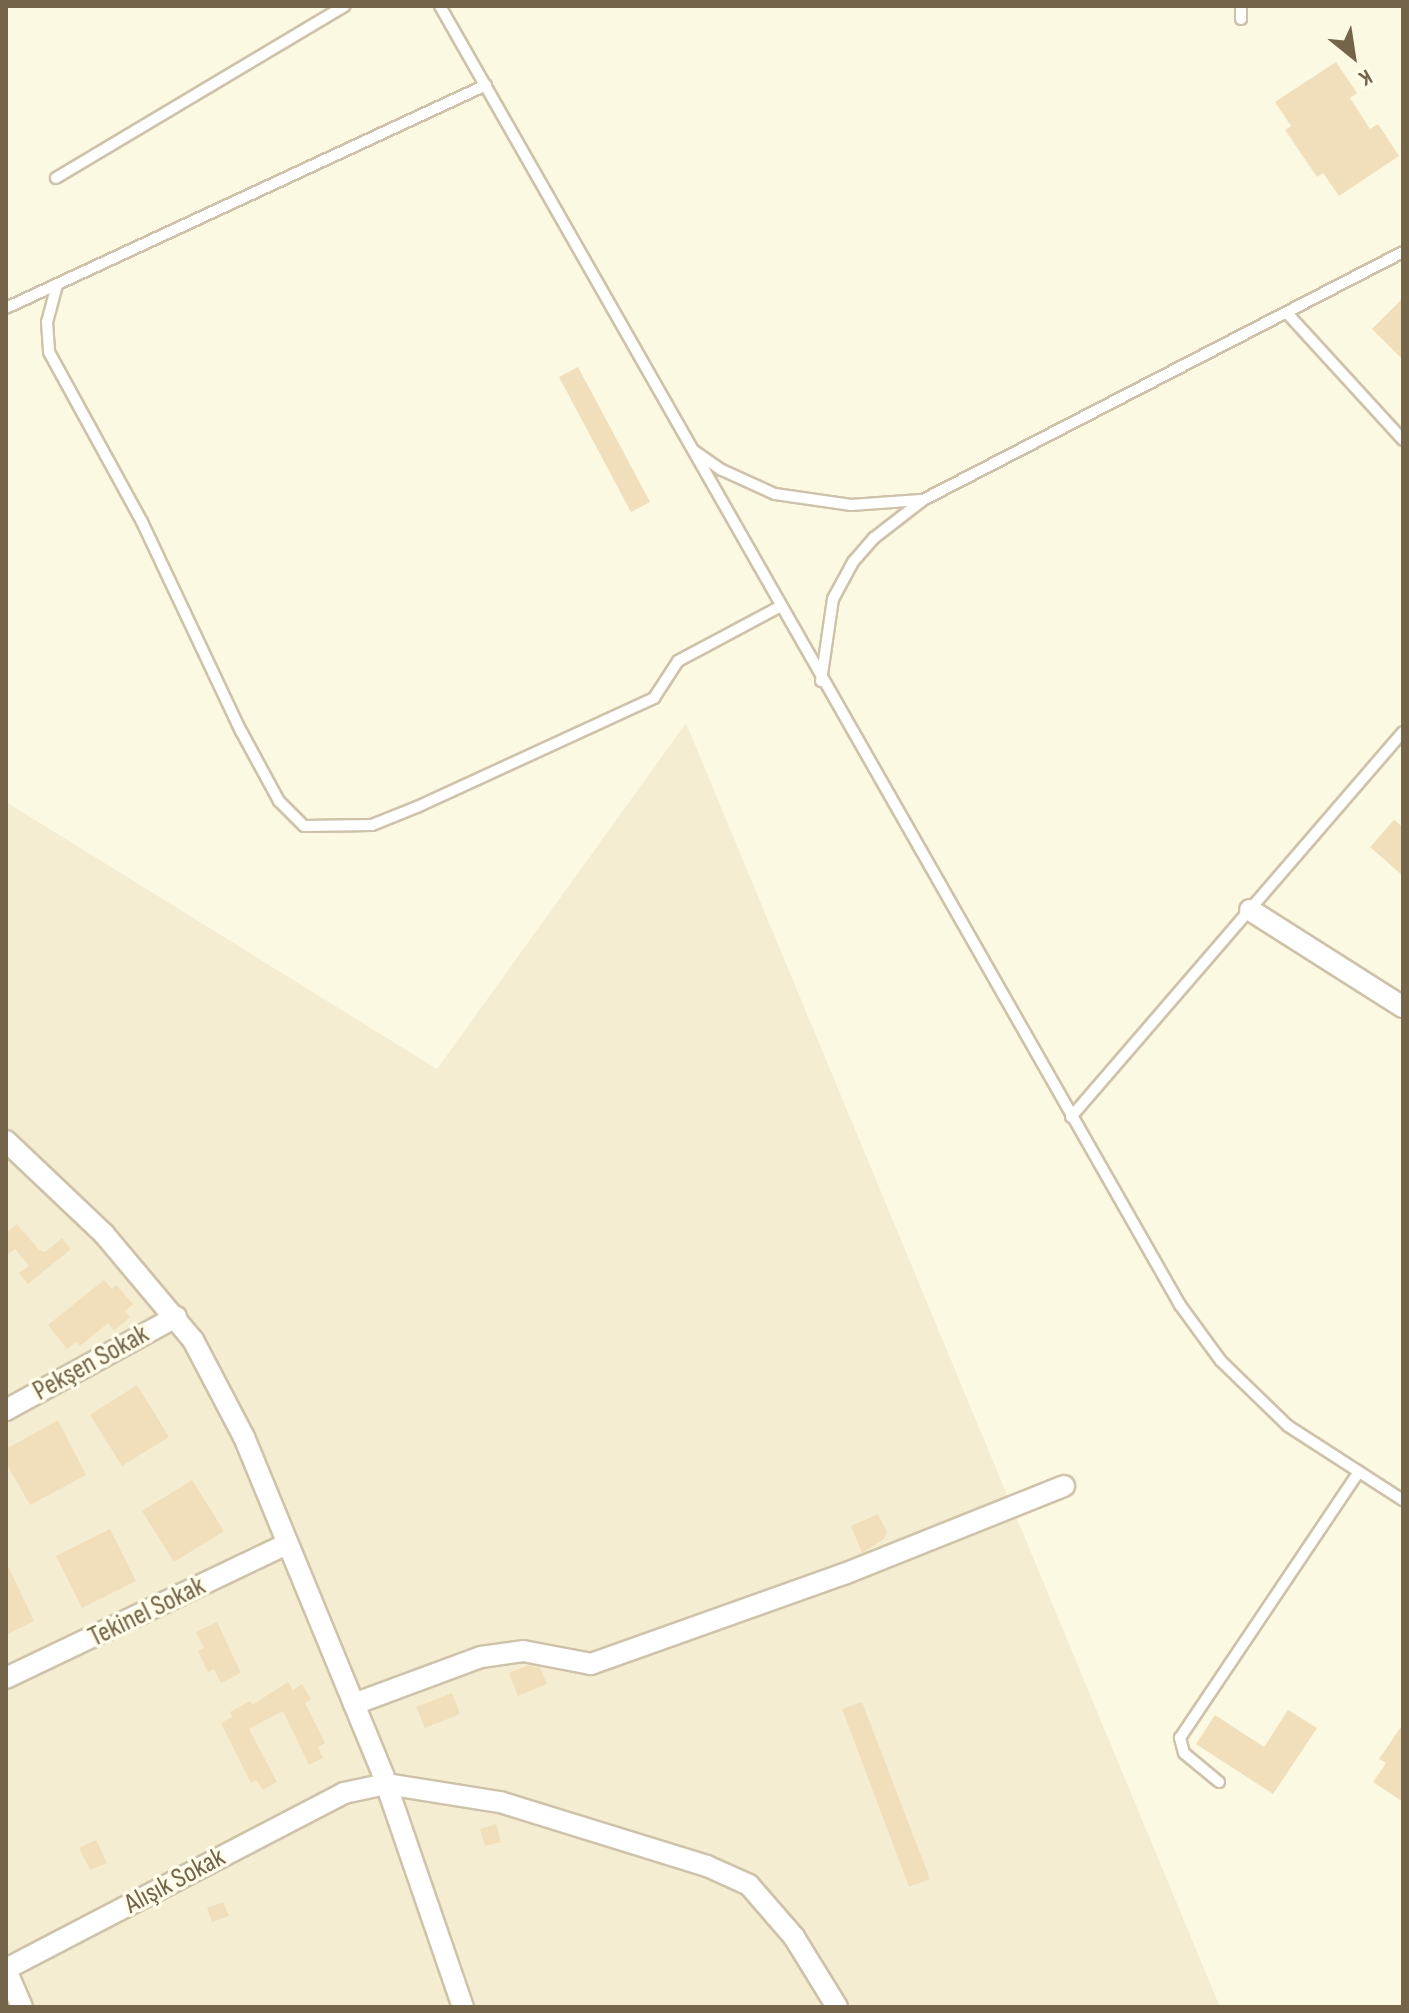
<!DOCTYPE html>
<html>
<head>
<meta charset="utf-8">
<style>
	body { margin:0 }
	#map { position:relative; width:1409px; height:2013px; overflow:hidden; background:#fcf9e3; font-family:"Sofia Sans Condensed",sans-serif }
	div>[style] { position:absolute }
	.residential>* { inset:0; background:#f4edd2 }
	.building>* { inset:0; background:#f1dfbb }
	.roads { filter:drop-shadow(2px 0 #cec3aa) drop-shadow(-2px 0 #cec3aa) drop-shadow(0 2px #cec3aa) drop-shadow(0 -2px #cec3aa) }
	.lane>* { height:10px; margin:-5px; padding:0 5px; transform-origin:5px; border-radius:5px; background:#fff }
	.street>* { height:20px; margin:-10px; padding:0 10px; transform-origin:10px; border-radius:10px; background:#fff }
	span { translate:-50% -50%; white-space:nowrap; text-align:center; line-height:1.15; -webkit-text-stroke:7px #fffcea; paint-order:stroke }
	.street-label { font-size:28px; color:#746449 }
	.frame { position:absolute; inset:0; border:8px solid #746449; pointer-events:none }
	.north { position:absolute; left:1313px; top:16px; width:80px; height:80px; -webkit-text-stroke:6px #fffcea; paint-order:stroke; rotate:150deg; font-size:22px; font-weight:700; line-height:32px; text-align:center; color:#746449 }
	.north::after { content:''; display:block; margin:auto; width:28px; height:36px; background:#746449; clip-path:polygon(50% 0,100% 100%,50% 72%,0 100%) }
</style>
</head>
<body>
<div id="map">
	<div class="residential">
		<div style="clip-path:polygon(686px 723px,1220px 2007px,6px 2007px,6px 802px,437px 1069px)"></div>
	</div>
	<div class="building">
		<div style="clip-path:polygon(1336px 62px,1357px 93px,1350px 98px,1370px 129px,1378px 124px,1399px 156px,1339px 196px,1323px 173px,1317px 177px,1285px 130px,1291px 126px,1275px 102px)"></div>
		<div style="clip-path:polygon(1403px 298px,1403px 360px,1372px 329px)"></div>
		<div style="clip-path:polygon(578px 367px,650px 502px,631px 512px,559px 377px)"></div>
		<div style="clip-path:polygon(1394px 820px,1403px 827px,1403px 876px,1370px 847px)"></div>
		<div style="clip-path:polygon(17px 1224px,39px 1250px,45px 1252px,62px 1238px,71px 1249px,28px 1284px,19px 1273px,29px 1266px,15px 1249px,6px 1256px,6px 1233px)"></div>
		<div style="clip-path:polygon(104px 1280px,112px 1289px,116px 1285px,133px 1304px,125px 1311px,130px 1317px,114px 1331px,108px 1323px,80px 1346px,76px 1342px,67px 1349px,48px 1325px)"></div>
		<div style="clip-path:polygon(137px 1385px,169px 1437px,122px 1466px,90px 1415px)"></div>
		<div style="clip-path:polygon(58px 1420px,86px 1475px,30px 1505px,6px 1463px,6px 1449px)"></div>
		<div style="clip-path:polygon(192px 1480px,224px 1531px,174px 1562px,142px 1511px)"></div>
		<div style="clip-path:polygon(878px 1514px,887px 1532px,884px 1539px,862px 1553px,851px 1526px)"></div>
		<div style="clip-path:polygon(110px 1529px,136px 1581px,82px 1608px,56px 1556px)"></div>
		<div style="clip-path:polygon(6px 1562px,34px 1621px,6px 1635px)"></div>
		<div style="clip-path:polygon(217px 1622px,241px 1673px,221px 1683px,214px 1669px,208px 1672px,198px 1651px,204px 1648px,196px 1632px)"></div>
		<div style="clip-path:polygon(529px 1665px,540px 1668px,547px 1684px,518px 1696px,509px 1673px)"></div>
		<div style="clip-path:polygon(288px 1682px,293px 1690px,302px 1684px,311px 1699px,305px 1703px,325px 1743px,318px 1747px,323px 1758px,309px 1765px,283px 1711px,249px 1729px,277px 1782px,263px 1790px,256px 1780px,251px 1783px,221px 1723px,232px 1717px,230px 1712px,250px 1701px,252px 1705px)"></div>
		<div style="clip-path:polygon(452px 1693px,460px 1714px,425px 1728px,416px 1707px)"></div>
		<div style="clip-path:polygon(862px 1702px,930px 1879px,909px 1887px,842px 1709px)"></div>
		<div style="clip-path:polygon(1288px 1710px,1317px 1728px,1273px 1794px,1196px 1744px,1215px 1715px,1264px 1747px)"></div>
		<div style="clip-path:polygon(1403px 1724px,1403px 1802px,1373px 1782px,1386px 1763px,1379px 1759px)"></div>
		<div style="clip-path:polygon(496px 1824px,501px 1842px,485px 1846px,480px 1829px)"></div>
		<div style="clip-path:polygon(96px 1840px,107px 1863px,90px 1870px,79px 1848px)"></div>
		<div style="clip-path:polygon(223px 1902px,229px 1916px,212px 1922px,207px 1908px)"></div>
	</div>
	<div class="roads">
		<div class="lane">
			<div style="left:440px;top:6px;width:1495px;rotate:60.33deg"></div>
			<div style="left:1180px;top:1305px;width:69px;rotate:53.8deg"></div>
			<div style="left:1221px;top:1361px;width:93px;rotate:44.1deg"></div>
			<div style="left:1288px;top:1426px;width:137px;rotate:32.8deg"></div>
			<div style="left:1241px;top:6px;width:13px;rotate:90deg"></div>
			<div style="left:56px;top:178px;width:336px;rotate:-30.8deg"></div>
			<div style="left:57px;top:285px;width:38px;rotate:105deg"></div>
			<div style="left:47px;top:322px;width:30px;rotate:86deg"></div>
			<div style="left:49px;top:352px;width:194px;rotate:61.3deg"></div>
			<div style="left:142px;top:522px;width:231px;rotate:64.7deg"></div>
			<div style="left:241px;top:731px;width:80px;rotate:61.5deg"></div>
			<div style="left:279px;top:801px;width:35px;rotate:45deg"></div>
			<div style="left:304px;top:826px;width:68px;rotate:-0.8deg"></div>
			<div style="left:372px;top:825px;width:48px;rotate:-21.8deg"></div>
			<div style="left:417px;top:807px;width:261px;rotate:-24.7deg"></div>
			<div style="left:654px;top:698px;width:44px;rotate:-57deg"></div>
			<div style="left:678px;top:661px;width:115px;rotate:-28.1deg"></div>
			<div style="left:6px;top:308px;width:529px;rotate:-24.92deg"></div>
			<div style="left:1287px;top:313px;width:172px;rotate:47.6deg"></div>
			<div style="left:693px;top:450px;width:35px;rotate:35deg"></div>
			<div style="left:722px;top:470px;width:58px;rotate:24.4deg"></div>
			<div style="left:775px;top:494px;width:77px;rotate:8.2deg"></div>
			<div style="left:851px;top:505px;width:70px;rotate:-4.1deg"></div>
			<div style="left:821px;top:681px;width:83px;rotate:-81.7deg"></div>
			<div style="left:833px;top:599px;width:42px;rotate:-61.6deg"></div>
			<div style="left:853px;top:562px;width:32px;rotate:-49deg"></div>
			<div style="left:874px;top:538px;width:62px;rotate:-37.8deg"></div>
			<div style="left:923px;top:500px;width:540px;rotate:-27.32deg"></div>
			<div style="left:1071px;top:1117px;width:508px;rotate:-49.23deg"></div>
			<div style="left:1219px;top:1782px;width:45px;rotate:-140.4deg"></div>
			<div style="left:1184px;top:1753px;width:16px;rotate:-105deg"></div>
			<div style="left:1180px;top:1738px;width:321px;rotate:-56.1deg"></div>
		</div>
		<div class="street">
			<div style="left:1250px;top:910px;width:181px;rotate:32.4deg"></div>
			<div style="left:6px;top:1141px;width:135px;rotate:43.5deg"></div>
			<div style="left:104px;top:1234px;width:138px;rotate:50deg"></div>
			<div style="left:193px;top:1340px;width:110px;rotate:62.3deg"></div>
			<div style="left:244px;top:1437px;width:365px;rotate:67.6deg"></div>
			<div style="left:383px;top:1775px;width:245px;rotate:71deg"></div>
			<div style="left:6px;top:1410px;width:194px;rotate:-28.7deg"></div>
			<div style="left:6px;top:1678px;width:311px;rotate:-25.5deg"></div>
			<div style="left:354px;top:1704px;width:135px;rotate:-20.3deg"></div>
			<div style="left:481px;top:1657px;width:42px;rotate:-8.1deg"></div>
			<div style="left:523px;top:1651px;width:69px;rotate:10.8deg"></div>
			<div style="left:591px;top:1664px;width:269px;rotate:-19.6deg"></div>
			<div style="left:844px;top:1574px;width:237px;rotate:-21.8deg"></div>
			<div style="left:6px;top:1969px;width:381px;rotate:-27.5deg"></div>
			<div style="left:344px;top:1793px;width:43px;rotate:-12.1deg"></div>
			<div style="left:386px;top:1784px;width:115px;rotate:9deg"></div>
			<div style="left:500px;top:1802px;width:217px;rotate:17.2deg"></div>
			<div style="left:707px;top:1866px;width:46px;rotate:24.3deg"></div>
			<div style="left:749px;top:1885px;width:69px;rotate:49.1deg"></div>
			<div style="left:794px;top:1937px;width:82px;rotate:58.4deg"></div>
			<div style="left:6px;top:1970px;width:40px;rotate:66.6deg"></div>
		</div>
	</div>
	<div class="street-label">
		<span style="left:91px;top:1363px;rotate:-29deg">Pekşen Sokak</span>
		<span style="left:147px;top:1612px;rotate:-26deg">Tekinel Sokak</span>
		<span style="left:175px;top:1881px;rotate:-28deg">Alışık Sokak</span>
	</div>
	<div class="frame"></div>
	<div class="north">K</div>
</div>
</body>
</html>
